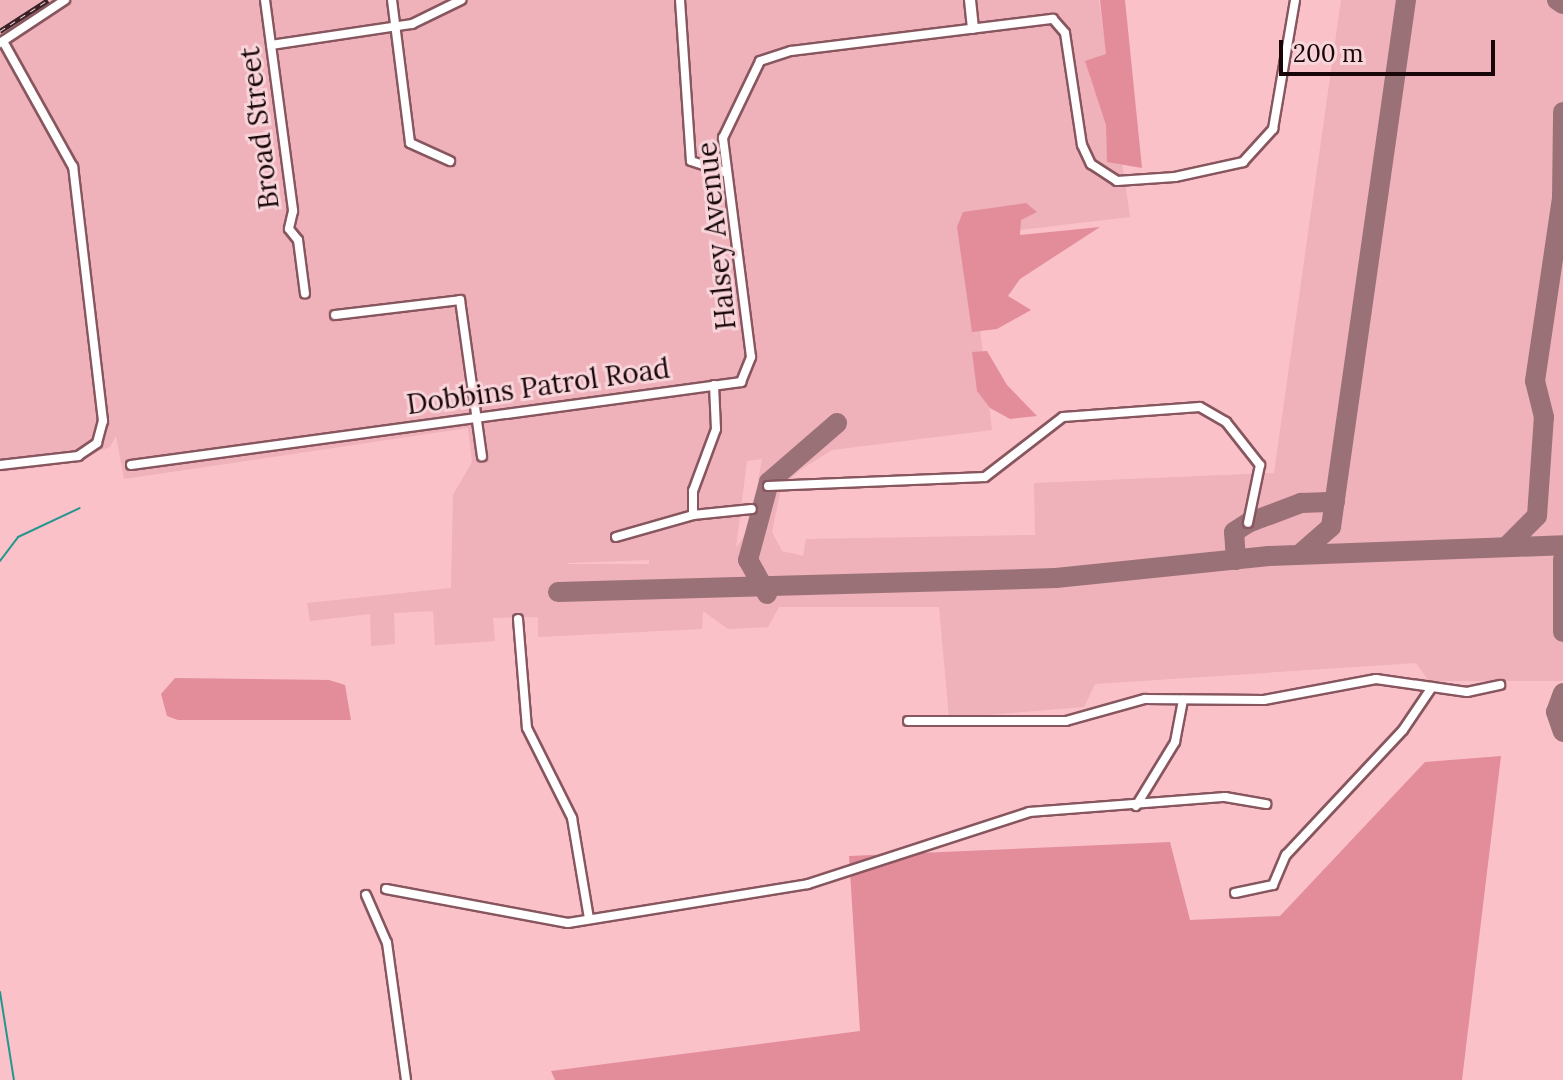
<!DOCTYPE html>
<html>
<head>
<meta charset="utf-8">
<style>
	body { margin:0 }
	#map { position:relative; width:1563px; height:1080px; overflow:hidden; background:#fac1c9; font-family:Lora,serif }
	div>[style] { position:absolute }
	.built>* { inset:0; background:#efb1ba }
	.green>* { inset:0; background:#e38d9b }
	.stream>* { height:2px; margin:-1px; padding:0 1px; transform-origin:1px; border-radius:1px; background:#26958e }
	.taxiway>* { height:20px; margin:-10px; padding:0 10px; transform-origin:10px; border-radius:10px; background:#9a7177 }
	.roads { filter:drop-shadow(2px 0 #87565e) drop-shadow(-2px 0 #87565e) drop-shadow(0 2px #87565e) drop-shadow(0 -2px #87565e) }
	.minor>* { height:8px; margin:-4px; padding:0 4px; transform-origin:4px; border-radius:4px; background:#fff }
	.tertiary>* { height:10px; margin:-5px; padding:0 5px; transform-origin:5px; border-radius:5px; background:#fff }
	.rail>* { height:5px; margin-top:-2.5px; transform-origin:0; background:repeating-linear-gradient(90deg,#f8d5da 0 6px,#392125 0 12px); box-sizing:border-box; border-block:2px solid #392125 }
	span { translate:-50% -50%; white-space:nowrap; text-align:center; line-height:1.15; -webkit-text-stroke:6px #f8d5da; paint-order:stroke }
	.street-label { font-size:28px; color:#180609 }
	.scale { position:absolute; left:1279px; top:40px; width:216px; height:36px; box-sizing:border-box; border:4px solid #180609; border-top:0; padding-left:10px; font-size:24px; line-height:28px; white-space:nowrap; color:#180609; -webkit-text-stroke:6px #f8d5da; paint-order:stroke }
</style>
</head>
<body>
<div id="map">
	<div class="built">
		<div style="clip-path:polygon(evenodd,0 0,1099px 0,1130px 217px,969px 236px,992px 430px,832px 450px,800px 470px,781px 488px,772px 532px,782px 551px,803px 556px,806px 539px,1035px 535px,1034px 483px,1274px 473px,1341px 0,1563px 0,1563px 681px,1429px 681px,1416px 663px,1095px 684px,1084px 707px,949px 718px,939px 607px,779px 607px,768px 627px,728px 629px,703px 611px,702px 629px,538px 637px,538px 617px,493px 618px,495px 641px,435px 645px,433px 611px,394px 613px,395px 644px,371px 646px,370px 614px,310px 621px,307px 603px,451px 588px,453px 495px,472px 462px,468px 428px,124px 479px,116px 436px,110px 447px,51px 466px,0 472px,0 0,762px 459px,750px 527px,736px 548px,747px 461px,762px 459px,0 0,649px 560px,649px 564px,567px 564px,568px 563px,649px 560px)"></div>
	</div>
	<div class="green">
		<div style="clip-path:polygon(1100px 0,1125px 0,1142px 168px,1107px 162px,1106px 125px,1085px 61px,1106px 54px)"></div>
		<div style="clip-path:polygon(1026px 203px,1037px 212px,1021px 220px,1020px 235px,1100px 227px,1020px 279px,1008px 296px,1031px 310px,997px 329px,972px 332px,957px 227px,963px 212px)"></div>
		<div style="clip-path:polygon(987px 351px,1007px 385px,1037px 416px,1010px 419px,990px 408px,977px 391px,972px 352px)"></div>
		<div style="clip-path:polygon(175px 678px,329px 680px,345px 685px,351px 720px,178px 720px,167px 716px,161px 694px)"></div>
		<div style="clip-path:polygon(1501px 756px,1462px 1080px,555px 1080px,551px 1071px,860px 1031px,849px 856px,1170px 842px,1190px 920px,1280px 916px,1425px 762px)"></div>
	</div>
	<div class="stream">
		<div style="left:0;top:561px;width:30px;rotate:-53deg"></div>
		<div style="left:18px;top:537px;width:68px;rotate:-25.1deg"></div>
		<div style="left:0;top:992px;width:89px;rotate:81deg"></div>
	</div>
	<div class="taxiway">
		<div style="left:1557px;top:0;width:7px;rotate:34deg"></div>
		<div style="left:1507px;top:546px;width:42px;rotate:-45deg"></div>
		<div style="left:1537px;top:516px;width:99px;rotate:-86deg"></div>
		<div style="left:1544px;top:417px;width:37px;rotate:-104deg"></div>
		<div style="left:1535px;top:381px;width:184px;rotate:-81.6deg"></div>
		<div style="left:1562px;top:199px;width:87px;rotate:-89.3deg"></div>
		<div style="left:1300px;top:554px;width:41px;rotate:-41.1deg"></div>
		<div style="left:1331px;top:527px;width:532px;rotate:-81.9deg"></div>
		<div style="left:1563px;top:559px;width:73px;rotate:90deg"></div>
		<div style="left:1236px;top:560px;width:28px;rotate:-94deg"></div>
		<div style="left:1234px;top:532px;width:17px;rotate:-33deg"></div>
		<div style="left:1248px;top:523px;width:57px;rotate:-20.7deg"></div>
		<div style="left:1301px;top:503px;width:34px;rotate:-2deg"></div>
		<div style="left:558px;top:592px;width:498px;rotate:-1.6deg"></div>
		<div style="left:1056px;top:578px;width:214px;rotate:-5.9deg"></div>
		<div style="left:1269px;top:556px;width:294px;rotate:-2.1deg"></div>
		<div style="left:767px;top:594px;width:39px;rotate:-119deg"></div>
		<div style="left:748px;top:560px;width:81px;rotate:-74.9deg"></div>
		<div style="left:769px;top:482px;width:90px;rotate:-40.9deg"></div>
		<div style="left:1563px;top:693px;width:20px;rotate:110deg"></div>
		<div style="left:1556px;top:712px;width:21px;rotate:71deg"></div>
	</div>
	<div class="roads">
		<div class="minor">
			<div style="left:265px;top:0;width:213px;rotate:82.4deg"></div>
			<div style="left:293px;top:211px;width:18px;rotate:103deg"></div>
			<div style="left:289px;top:229px;width:14px;rotate:51deg"></div>
			<div style="left:298px;top:240px;width:54px;rotate:82.6deg"></div>
			<div style="left:392px;top:0;width:144px;rotate:82.8deg"></div>
			<div style="left:410px;top:143px;width:44px;rotate:24.2deg"></div>
			<div style="left:680px;top:0;width:161px;rotate:86.1deg"></div>
			<div style="left:691px;top:161px;width:36px;rotate:18deg"></div>
			<div style="left:0;top:43px;width:78px;rotate:-33.5deg"></div>
			<div style="left:271px;top:45px;width:143px;rotate:-8.5deg"></div>
			<div style="left:412px;top:24px;width:55px;rotate:-26.1deg"></div>
			<div style="left:335px;top:315px;width:126px;rotate:-6.8deg"></div>
			<div style="left:460px;top:300px;width:158px;rotate:82deg"></div>
			<div style="left:0;top:465px;width:79px;rotate:-6.6deg"></div>
			<div style="left:78px;top:456px;width:23px;rotate:-34deg"></div>
			<div style="left:97px;top:443px;width:23px;rotate:-75deg"></div>
			<div style="left:103px;top:421px;width:256px;rotate:-96.7deg"></div>
			<div style="left:73px;top:167px;width:144px;rotate:-119.1deg"></div>
			<div style="left:131px;top:465px;width:616px;rotate:-7.75deg"></div>
			<div style="left:741px;top:382px;width:27px;rotate:-68deg"></div>
			<div style="left:751px;top:357px;width:221px;rotate:-97.3deg"></div>
			<div style="left:723px;top:138px;width:85px;rotate:-64.3deg"></div>
			<div style="left:760px;top:61px;width:33px;rotate:-18deg"></div>
			<div style="left:791px;top:51px;width:264px;rotate:-7deg"></div>
			<div style="left:1053px;top:19px;width:18px;rotate:49deg"></div>
			<div style="left:1065px;top:33px;width:113px;rotate:81.4deg"></div>
			<div style="left:1082px;top:145px;width:21px;rotate:65deg"></div>
			<div style="left:1091px;top:164px;width:31px;rotate:33deg"></div>
			<div style="left:1117px;top:181px;width:58px;rotate:-3.9deg"></div>
			<div style="left:1175px;top:177px;width:70px;rotate:-12.4deg"></div>
			<div style="left:1243px;top:162px;width:45px;rotate:-47.7deg"></div>
			<div style="left:1273px;top:129px;width:131px;rotate:-80.3deg"></div>
			<div style="left:768px;top:486px;width:217px;rotate:-2.4deg"></div>
			<div style="left:985px;top:477px;width:98px;rotate:-37.6deg"></div>
			<div style="left:1063px;top:417px;width:137px;rotate:-4.2deg"></div>
			<div style="left:1200px;top:407px;width:30px;rotate:30deg"></div>
			<div style="left:1226px;top:422px;width:55px;rotate:51.7deg"></div>
			<div style="left:1260px;top:465px;width:59px;rotate:101.7deg"></div>
			<div style="left:693px;top:515px;width:24px;rotate:-90deg"></div>
			<div style="left:693px;top:491px;width:66px;rotate:-69.6deg"></div>
			<div style="left:716px;top:429px;width:44px;rotate:-92.6deg"></div>
			<div style="left:616px;top:537px;width:80px;rotate:-15.9deg"></div>
			<div style="left:693px;top:515px;width:59px;rotate:-5.8deg"></div>
			<div style="left:518px;top:619px;width:109px;rotate:85.3deg"></div>
			<div style="left:527px;top:728px;width:101px;rotate:63.4deg"></div>
			<div style="left:572px;top:818px;width:101px;rotate:80.4deg"></div>
			<div style="left:908px;top:721px;width:158px"></div>
			<div style="left:1066px;top:721px;width:82px;rotate:-15.6deg"></div>
			<div style="left:1145px;top:699px;width:119px;rotate:0.5deg"></div>
			<div style="left:1264px;top:700px;width:114px;rotate:-10.6deg"></div>
			<div style="left:1376px;top:679px;width:92px;rotate:8.1deg"></div>
			<div style="left:1467px;top:692px;width:34px;rotate:-12deg"></div>
			<div style="left:1136px;top:806px;width:75px;rotate:-58.6deg"></div>
			<div style="left:1175px;top:742px;width:43px;rotate:-79.2deg"></div>
			<div style="left:386px;top:889px;width:185px;rotate:10.6deg"></div>
			<div style="left:568px;top:923px;width:243px;rotate:-9.2deg"></div>
			<div style="left:808px;top:884px;width:232px;rotate:-18deg"></div>
			<div style="left:1029px;top:812px;width:197px;rotate:-4.4deg"></div>
			<div style="left:1225px;top:797px;width:42px;rotate:9.7deg"></div>
			<div style="left:1235px;top:893px;width:39px;rotate:-12deg"></div>
			<div style="left:1273px;top:885px;width:33px;rotate:-67deg"></div>
			<div style="left:1286px;top:855px;width:171px;rotate:-46.9deg"></div>
			<div style="left:1403px;top:730px;width:52px;rotate:-56deg"></div>
			<div style="left:366px;top:895px;width:52px;rotate:66.4deg"></div>
			<div style="left:387px;top:943px;width:138px;rotate:82.1deg"></div>
		</div>
		<div class="tertiary">
			<div style="left:970px;top:0;width:28px;rotate:84deg"></div>
		</div>
	</div>
	<div class="rail">
		<div style="left:0;top:31px;width:57px;rotate:-32.9deg"></div>
	</div>
	<div class="street-label">
		<span style="left:259px;top:128px;rotate:-97deg">Broad Street</span>
		<span style="left:716px;top:236px;rotate:-96deg">Halsey Avenue</span>
		<span style="left:538px;top:386px;rotate:-8deg">Dobbins Patrol Road</span>
	</div>
	<div class="scale">200 m</div>
</div>
</body>
</html>
